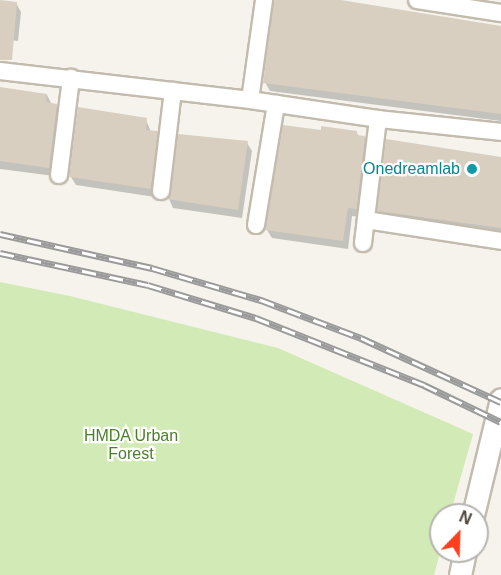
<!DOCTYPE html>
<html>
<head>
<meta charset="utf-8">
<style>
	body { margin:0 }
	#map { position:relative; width:501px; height:575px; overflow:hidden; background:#f6f3ec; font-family:Helvetica,sans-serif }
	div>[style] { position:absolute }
	.green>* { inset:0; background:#d2eab5 }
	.shadow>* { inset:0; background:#0003 }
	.building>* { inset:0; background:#d8cfc1 }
	.roads { filter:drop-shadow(2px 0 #c2bbae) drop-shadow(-2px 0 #c2bbae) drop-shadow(0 2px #c2bbae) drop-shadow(0 -2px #c2bbae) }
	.minor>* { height:16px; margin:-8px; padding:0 8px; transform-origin:8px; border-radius:8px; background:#fff }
	.tertiary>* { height:21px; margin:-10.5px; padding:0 10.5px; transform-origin:10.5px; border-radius:10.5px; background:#fff }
	.rail>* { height:7px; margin-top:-3.5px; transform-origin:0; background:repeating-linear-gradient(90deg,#fff 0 14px,#9a9a9a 0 28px); box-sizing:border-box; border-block:2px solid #9a9a9a }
	.dots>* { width:16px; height:16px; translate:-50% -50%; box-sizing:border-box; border:3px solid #fff; border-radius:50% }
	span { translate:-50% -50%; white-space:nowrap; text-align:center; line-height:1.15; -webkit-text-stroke:4.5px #fff; paint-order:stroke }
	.culture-label { font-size:16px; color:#0d838f }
	.right { translate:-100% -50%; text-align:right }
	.park-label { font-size:16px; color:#4a7f2a }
	.north { position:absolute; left:429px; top:503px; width:60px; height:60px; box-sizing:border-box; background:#fff; border:2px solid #b7b4b0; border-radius:50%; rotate:23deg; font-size:16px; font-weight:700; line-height:24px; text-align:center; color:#4b4439 }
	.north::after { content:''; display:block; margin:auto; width:21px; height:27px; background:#fc3f1d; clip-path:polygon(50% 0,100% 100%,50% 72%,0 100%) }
</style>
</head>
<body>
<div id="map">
	<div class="green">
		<div style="clip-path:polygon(0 282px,70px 296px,278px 348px,473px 434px,450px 515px,441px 515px,441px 549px,434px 575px,0 575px)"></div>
	</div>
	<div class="shadow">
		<div style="clip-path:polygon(275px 0,330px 0,501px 28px,501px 121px,270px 91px,265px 82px)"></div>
		<div style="clip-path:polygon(16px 3px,21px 12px,18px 41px,3px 39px,0 34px,0 14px)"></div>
		<div style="clip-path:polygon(0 89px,47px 95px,52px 105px,56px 105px,61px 114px,54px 176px,0 169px)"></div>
		<div style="clip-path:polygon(146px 120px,151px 132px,157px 133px,162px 141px,155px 197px,76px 185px,71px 177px)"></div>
		<div style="clip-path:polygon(322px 132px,356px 132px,359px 136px,364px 137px,369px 146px,361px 217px,352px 216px,348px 249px,272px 238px,267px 230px)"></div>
		<div style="clip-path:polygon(247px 143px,252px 151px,242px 218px,173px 208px,169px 199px,173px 193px)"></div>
		<div style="clip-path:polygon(501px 158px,501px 235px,384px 219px,379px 211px)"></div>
	</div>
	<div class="building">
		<div style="clip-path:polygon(0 0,17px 2px,12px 60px,0 60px)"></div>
		<div style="clip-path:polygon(274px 0,341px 0,501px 26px,501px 114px,263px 83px)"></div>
		<div style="clip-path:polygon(0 87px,47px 94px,46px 102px,57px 104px,49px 168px,0 161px)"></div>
		<div style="clip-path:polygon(78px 107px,147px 118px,146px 130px,158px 131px,151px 189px,69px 177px)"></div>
		<div style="clip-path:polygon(283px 125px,321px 130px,321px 126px,357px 131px,357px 135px,365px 136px,357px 209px,348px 208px,343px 241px,265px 230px)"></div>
		<div style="clip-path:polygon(178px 134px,248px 141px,238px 210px,167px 199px,171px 192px)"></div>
		<div style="clip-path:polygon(386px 139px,501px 157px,501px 228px,377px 211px)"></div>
	</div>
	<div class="roads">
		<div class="minor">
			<div style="left:417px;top:0;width:85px;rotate:8.8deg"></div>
			<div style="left:0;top:71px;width:252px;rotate:6.6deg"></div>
			<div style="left:250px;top:100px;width:129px;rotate:8.4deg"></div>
			<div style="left:378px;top:119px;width:124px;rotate:6deg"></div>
			<div style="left:250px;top:100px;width:101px;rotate:-82deg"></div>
			<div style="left:59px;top:175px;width:98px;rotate:-82.9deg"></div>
			<div style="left:161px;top:191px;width:101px;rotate:-83.2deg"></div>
			<div style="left:366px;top:220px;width:137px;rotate:8.8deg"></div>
			<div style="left:256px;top:225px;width:123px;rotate:-80.6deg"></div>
			<div style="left:363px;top:243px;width:125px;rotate:-83.1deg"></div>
		</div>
		<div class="tertiary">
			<div style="left:473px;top:515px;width:119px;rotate:-76.4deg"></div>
			<div style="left:460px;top:575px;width:25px;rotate:-78deg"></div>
		</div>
	</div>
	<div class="rail">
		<div style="left:0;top:234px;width:156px;rotate:12.6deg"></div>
		<div style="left:152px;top:268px;width:114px;rotate:16.4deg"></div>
		<div style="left:261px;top:300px;width:107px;rotate:20.8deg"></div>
		<div style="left:361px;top:338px;width:154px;rotate:24.6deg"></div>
		<div style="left:0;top:253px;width:151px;rotate:12.2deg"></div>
		<div style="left:148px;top:285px;width:113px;rotate:17deg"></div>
		<div style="left:256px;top:318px;width:181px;rotate:21.7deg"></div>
		<div style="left:424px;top:385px;width:85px;rotate:25.7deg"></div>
	</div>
	<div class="dots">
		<div style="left:472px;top:169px;background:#0f9aa8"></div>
	</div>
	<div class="culture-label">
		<span class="right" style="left:460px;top:169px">Onedreamlab</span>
	</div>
	<div class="park-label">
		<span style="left:131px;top:445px">HMDA Urban<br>Forest</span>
	</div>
	<div class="north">N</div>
</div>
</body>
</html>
